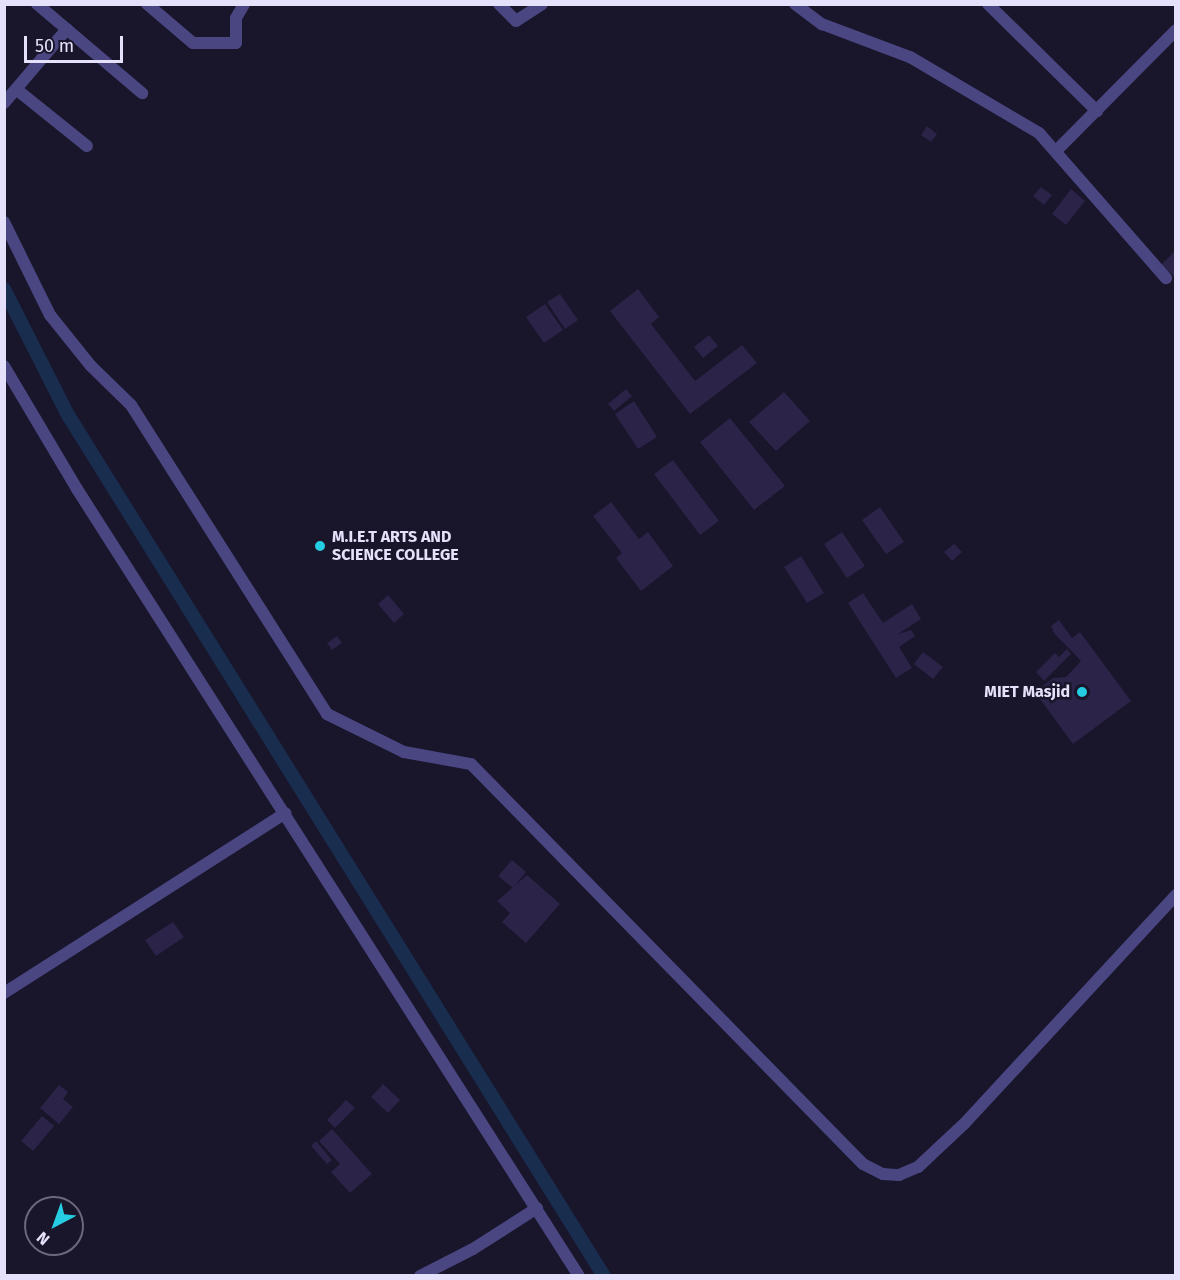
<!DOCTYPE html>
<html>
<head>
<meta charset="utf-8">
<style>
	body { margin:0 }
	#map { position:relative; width:1180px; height:1280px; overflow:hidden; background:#19152a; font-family:"Fira Sans",sans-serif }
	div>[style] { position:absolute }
	.canal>* { height:14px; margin:-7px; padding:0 7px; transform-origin:7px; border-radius:7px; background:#192d4f }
	.building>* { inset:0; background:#2b2348 }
	.street>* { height:12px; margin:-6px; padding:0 6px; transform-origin:6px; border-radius:6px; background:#494682 }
	.dots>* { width:16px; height:16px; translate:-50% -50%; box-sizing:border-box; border:3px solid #19152a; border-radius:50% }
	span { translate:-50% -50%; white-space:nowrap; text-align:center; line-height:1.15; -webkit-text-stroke:5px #19152a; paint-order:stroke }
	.poi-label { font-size:16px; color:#e5e1fb; font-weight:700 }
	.left { translate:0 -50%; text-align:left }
	.right { translate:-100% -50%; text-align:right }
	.frame { position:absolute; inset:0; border:6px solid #e5e1fb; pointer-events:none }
	.north { position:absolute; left:24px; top:1196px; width:60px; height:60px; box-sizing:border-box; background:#19152a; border:2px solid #6b677e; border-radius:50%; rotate:221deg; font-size:16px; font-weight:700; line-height:24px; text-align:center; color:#e5e1fb }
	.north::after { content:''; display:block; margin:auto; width:21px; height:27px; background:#26cde2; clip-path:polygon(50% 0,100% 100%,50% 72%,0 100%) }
	.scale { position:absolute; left:24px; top:36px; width:99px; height:27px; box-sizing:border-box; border:3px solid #e5e1fb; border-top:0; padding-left:8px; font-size:18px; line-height:21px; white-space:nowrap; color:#e5e1fb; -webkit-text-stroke:4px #19152a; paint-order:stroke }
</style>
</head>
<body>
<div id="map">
	<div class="canal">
		<div style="left:4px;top:289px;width:141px;rotate:63.1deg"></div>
		<div style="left:68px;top:415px;width:1014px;rotate:58.1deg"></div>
	</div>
	<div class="building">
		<div style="clip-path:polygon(927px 126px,937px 134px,931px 142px,921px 135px)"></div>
		<div style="clip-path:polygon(1041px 187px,1052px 195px,1044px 205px,1033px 196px)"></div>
		<div style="clip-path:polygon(1071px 189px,1085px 201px,1066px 225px,1052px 214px)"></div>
		<div style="clip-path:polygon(1174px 252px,1176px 253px,1176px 278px,1161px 265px)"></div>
		<div style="clip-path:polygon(638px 289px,659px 317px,651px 324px,695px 381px,742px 345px,757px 363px,690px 414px,610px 311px)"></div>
		<div style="clip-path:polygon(560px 294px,578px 320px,565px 329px,547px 302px)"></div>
		<div style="clip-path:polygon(545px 304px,563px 330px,544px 343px,526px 317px)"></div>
		<div style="clip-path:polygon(709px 335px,718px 346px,703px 358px,694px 347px)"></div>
		<div style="clip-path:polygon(626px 389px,632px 396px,614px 411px,608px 404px)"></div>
		<div style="clip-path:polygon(784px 392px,810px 421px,776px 451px,749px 422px)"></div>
		<div style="clip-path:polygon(634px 401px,657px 437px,638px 449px,615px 414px)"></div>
		<div style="clip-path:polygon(730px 418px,785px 486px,754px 510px,700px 442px)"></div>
		<div style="clip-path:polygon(673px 460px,719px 521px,700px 535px,654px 474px)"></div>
		<div style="clip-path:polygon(611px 502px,639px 539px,648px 532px,673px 566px,641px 591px,616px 558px,622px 553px,593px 516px)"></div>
		<div style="clip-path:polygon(880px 507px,904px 542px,886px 554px,862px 520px)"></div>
		<div style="clip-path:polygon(842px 532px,865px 566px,847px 578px,824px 544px)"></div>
		<div style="clip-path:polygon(954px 544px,962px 552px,952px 561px,944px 552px)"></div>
		<div style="clip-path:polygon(801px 556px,824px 593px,807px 603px,784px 567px)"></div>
		<div style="clip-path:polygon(863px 593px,883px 623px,912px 604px,921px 619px,898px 634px,911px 630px,915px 636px,899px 647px,912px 668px,896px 678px,848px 603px)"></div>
		<div style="clip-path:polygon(388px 595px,404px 614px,394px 623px,378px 604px)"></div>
		<div style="clip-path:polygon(1059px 620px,1072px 638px,1080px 632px,1131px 701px,1073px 744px,1035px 692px,1053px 678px,1066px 677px,1081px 661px,1054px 633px,1051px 626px)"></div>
		<div style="clip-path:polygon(337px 636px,342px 643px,332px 650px,327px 643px)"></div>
		<div style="clip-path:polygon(1067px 649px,1071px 654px,1044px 681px,1036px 672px,1055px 653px,1059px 657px)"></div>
		<div style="clip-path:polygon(923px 652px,943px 667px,933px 679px,914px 664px)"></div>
		<div style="clip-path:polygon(512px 860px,526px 872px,513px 888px,498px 876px)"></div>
		<div style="clip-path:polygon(527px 875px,560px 904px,526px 943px,502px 922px,510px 913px,497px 901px)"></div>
		<div style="clip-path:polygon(173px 922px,184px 937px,156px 956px,145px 940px)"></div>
		<div style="clip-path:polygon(383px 1084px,400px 1100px,388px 1113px,371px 1097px)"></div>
		<div style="clip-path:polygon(59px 1085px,68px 1092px,63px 1099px,73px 1107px,59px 1124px,40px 1108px)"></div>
		<div style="clip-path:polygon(346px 1100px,355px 1108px,335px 1128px,327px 1120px)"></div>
		<div style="clip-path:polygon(42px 1116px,54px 1126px,33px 1151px,21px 1141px)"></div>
		<div style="clip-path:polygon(332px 1129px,372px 1174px,350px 1193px,331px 1172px,340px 1164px,319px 1141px)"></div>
		<div style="clip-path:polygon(316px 1141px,332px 1160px,327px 1164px,311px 1146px)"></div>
	</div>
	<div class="street">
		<div style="left:37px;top:4px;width:138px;rotate:40.3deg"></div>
		<div style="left:147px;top:4px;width:60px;rotate:40.3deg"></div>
		<div style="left:193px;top:43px;width:43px"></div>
		<div style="left:236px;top:43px;width:25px;rotate:-90deg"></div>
		<div style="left:236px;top:18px;width:16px;rotate:-60deg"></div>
		<div style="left:499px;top:4px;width:24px;rotate:45deg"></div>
		<div style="left:516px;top:21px;width:31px;rotate:-33deg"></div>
		<div style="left:795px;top:4px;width:34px;rotate:37deg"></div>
		<div style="left:822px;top:24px;width:94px;rotate:20.6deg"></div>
		<div style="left:910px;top:57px;width:150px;rotate:30.5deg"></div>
		<div style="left:1039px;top:133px;width:193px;rotate:48.8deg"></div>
		<div style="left:988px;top:4px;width:153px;rotate:44.5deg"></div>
		<div style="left:16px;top:89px;width:91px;rotate:38.8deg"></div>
		<div style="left:4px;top:103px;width:97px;rotate:-49.6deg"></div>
		<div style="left:1057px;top:150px;width:169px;rotate:-45.2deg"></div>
		<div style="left:4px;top:222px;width:104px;rotate:63.7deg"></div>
		<div style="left:50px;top:315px;width:65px;rotate:51.2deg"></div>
		<div style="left:91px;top:366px;width:56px;rotate:44.3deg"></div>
		<div style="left:131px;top:405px;width:366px;rotate:57.6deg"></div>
		<div style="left:327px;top:714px;width:86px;rotate:26.3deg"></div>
		<div style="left:404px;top:752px;width:68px;rotate:10.2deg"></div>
		<div style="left:471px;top:764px;width:560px;rotate:45.58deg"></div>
		<div style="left:863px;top:1164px;width:22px;rotate:27deg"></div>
		<div style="left:883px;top:1174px;width:16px;rotate:4deg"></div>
		<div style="left:899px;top:1175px;width:21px;rotate:-23deg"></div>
		<div style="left:918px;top:1167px;width:63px;rotate:-43.1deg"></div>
		<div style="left:964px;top:1124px;width:312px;rotate:-47.2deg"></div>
		<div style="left:4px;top:366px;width:143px;rotate:59.3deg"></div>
		<div style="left:77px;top:489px;width:933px;rotate:57.47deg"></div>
		<div style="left:4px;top:993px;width:334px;rotate:-32.6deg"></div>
		<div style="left:420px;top:1276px;width:59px;rotate:-27deg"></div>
		<div style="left:473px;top:1249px;width:76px;rotate:-32.6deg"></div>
	</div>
	<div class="dots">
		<div style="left:320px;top:546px;background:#26cde2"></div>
		<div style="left:1082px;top:692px;background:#26cde2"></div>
	</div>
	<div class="poi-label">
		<span class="left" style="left:332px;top:546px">M.I.E.T ARTS AND<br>SCIENCE COLLEGE</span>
		<span class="right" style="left:1070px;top:692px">MIET Masjid</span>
	</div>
	<div class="frame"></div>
	<div class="north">N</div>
	<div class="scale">50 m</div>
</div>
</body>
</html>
